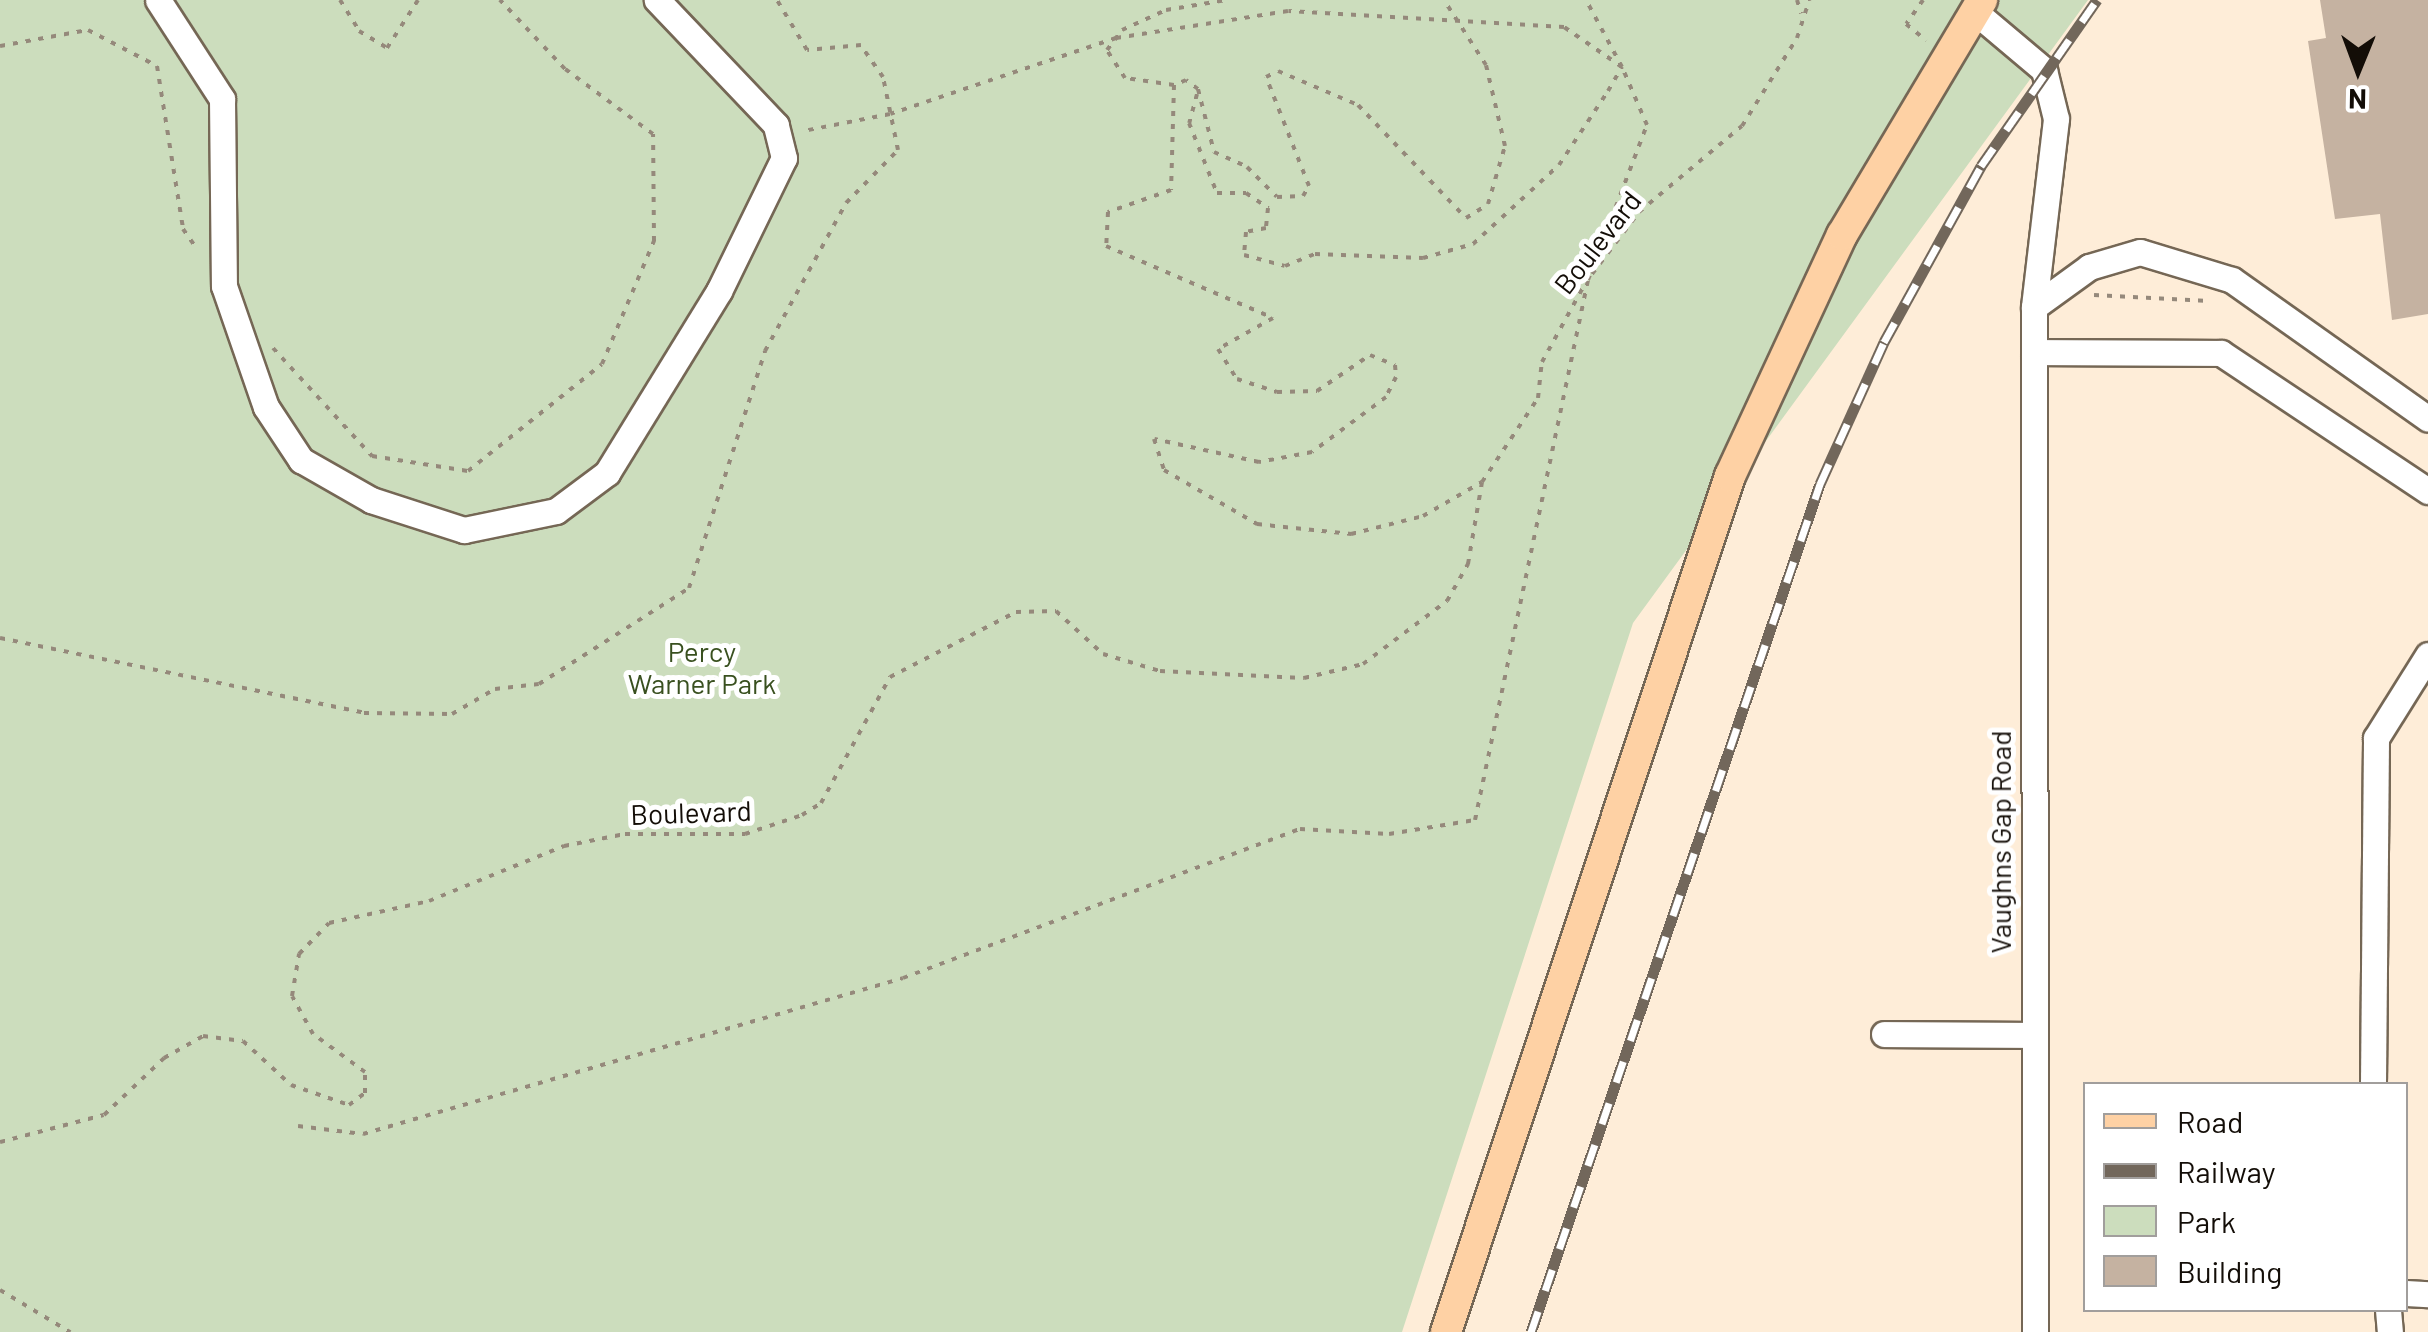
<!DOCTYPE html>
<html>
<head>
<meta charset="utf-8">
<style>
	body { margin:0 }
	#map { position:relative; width:2428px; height:1332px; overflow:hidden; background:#feedd8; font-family:Barlow,sans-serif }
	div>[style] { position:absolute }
	.green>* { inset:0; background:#ccddbd }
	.building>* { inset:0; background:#c5b2a1 }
	.path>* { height:4px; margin-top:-2px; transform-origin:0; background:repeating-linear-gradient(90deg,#95897b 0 5px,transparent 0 13px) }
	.roads { filter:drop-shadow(2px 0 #756755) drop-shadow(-2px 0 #756755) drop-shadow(0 2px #756755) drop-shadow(0 -2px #756755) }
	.minor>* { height:25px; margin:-12.5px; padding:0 12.5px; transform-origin:12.5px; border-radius:12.5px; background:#fff }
	.major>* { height:30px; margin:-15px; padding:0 15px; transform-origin:15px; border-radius:15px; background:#fed1a4 }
	.rail>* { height:11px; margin-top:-5.5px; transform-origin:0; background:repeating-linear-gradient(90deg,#fff 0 22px,#72675b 0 44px); box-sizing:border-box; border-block:2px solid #72675b }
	span { translate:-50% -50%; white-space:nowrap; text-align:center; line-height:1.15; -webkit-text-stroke:10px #fff; paint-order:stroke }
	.street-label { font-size:28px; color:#130d07 }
	.park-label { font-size:28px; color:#39501f }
	.legend { position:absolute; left:2083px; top:1082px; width:325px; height:230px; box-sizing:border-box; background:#fff; border:2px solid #a19e9c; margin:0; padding:12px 18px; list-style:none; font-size:30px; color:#130d07 }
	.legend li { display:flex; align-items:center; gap:20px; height:50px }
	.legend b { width:50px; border:2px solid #a19e9c }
	.north { position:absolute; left:2308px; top:20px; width:100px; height:100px; -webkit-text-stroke:8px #fff; paint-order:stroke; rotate:181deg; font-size:28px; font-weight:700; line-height:40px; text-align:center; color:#130d07 }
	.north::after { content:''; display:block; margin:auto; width:35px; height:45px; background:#130d07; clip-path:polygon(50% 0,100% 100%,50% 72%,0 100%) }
</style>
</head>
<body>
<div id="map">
	<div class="green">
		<div style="clip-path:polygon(0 0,2088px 0,1633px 623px,1402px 1332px,0 1332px)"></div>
	</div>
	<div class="building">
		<div style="clip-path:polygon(2320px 0,2428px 0,2428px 314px,2392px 320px,2380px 214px,2335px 219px,2308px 41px,2326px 38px)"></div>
	</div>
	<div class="path">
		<div style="left:340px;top:0;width:36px;rotate:58deg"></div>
		<div style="left:359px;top:31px;width:33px;rotate:31deg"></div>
		<div style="left:387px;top:48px;width:57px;rotate:-57.1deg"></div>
		<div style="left:1797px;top:0;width:14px;rotate:73deg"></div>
		<div style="left:1923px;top:0;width:29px;rotate:125deg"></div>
		<div style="left:1906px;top:24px;width:26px;rotate:39deg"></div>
		<div style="left:0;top:46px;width:89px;rotate:-10.3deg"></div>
		<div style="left:88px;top:30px;width:78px;rotate:27.6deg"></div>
		<div style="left:157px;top:66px;width:165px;rotate:80.9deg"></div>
		<div style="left:183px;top:229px;width:24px;rotate:55deg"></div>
		<div style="left:1174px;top:85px;width:49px;rotate:-171.9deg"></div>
		<div style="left:1125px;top:78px;width:33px;rotate:-123deg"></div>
		<div style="left:1107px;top:50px;width:25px;rotate:-53deg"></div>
		<div style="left:1122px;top:30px;width:48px;rotate:-24.4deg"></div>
		<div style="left:1166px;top:10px;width:61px;rotate:-9.5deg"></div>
		<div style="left:1198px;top:89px;width:15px;rotate:-143deg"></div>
		<div style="left:1186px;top:80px;width:13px;rotate:157deg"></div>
		<div style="left:1174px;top:85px;width:105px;rotate:91.6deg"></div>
		<div style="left:1171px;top:190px;width:67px;rotate:160.8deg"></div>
		<div style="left:1108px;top:212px;width:34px;rotate:93deg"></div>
		<div style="left:1106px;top:246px;width:182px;rotate:23.3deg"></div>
		<div style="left:1273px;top:318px;width:63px;rotate:150.6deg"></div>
		<div style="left:1218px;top:349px;width:36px;rotate:58deg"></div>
		<div style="left:1237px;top:379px;width:42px;rotate:18deg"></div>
		<div style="left:1277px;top:392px;width:40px;rotate:-1.4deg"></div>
		<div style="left:1317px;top:391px;width:64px;rotate:-34.2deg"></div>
		<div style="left:1370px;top:355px;width:27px;rotate:22deg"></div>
		<div style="left:1395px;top:365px;width:12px;rotate:85deg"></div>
		<div style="left:1396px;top:377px;width:22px;rotate:117deg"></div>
		<div style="left:1386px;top:397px;width:92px;rotate:143.4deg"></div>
		<div style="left:1312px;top:452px;width:54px;rotate:169.3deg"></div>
		<div style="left:1259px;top:462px;width:107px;rotate:-167.6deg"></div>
		<div style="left:1154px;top:439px;width:33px;rotate:72deg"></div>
		<div style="left:1164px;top:470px;width:108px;rotate:30.1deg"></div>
		<div style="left:1257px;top:524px;width:95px;rotate:6.1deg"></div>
		<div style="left:1351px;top:534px;width:74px;rotate:-14deg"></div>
		<div style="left:1423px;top:516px;width:68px;rotate:-30deg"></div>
		<div style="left:1198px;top:89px;width:65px;rotate:75.7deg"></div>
		<div style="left:1214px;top:152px;width:36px;rotate:24deg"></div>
		<div style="left:1247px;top:167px;width:42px;rotate:45deg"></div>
		<div style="left:1277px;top:197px;width:26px;rotate:-2deg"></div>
		<div style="left:1303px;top:196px;width:12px;rotate:-59deg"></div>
		<div style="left:1309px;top:186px;width:117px;rotate:-111.5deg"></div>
		<div style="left:1266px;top:77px;width:13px;rotate:-27deg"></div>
		<div style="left:1278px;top:71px;width:87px;rotate:23deg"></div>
		<div style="left:1358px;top:105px;width:156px;rotate:46.3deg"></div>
		<div style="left:1466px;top:218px;width:26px;rotate:-32deg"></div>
		<div style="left:1488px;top:204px;width:60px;rotate:-73.7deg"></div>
		<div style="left:1505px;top:146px;width:83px;rotate:-103.2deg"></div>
		<div style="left:1486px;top:65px;width:77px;rotate:-122.9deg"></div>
		<div style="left:1197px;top:94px;width:30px;rotate:105deg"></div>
		<div style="left:1189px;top:123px;width:75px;rotate:68.2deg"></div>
		<div style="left:1217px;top:193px;width:29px"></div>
		<div style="left:1246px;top:193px;width:27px;rotate:34deg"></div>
		<div style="left:1268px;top:208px;width:20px;rotate:96deg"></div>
		<div style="left:1266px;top:228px;width:20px;rotate:169deg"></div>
		<div style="left:1246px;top:232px;width:23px;rotate:95deg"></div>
		<div style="left:1244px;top:255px;width:42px;rotate:15deg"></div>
		<div style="left:1285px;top:266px;width:32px;rotate:-22deg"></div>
		<div style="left:1315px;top:254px;width:108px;rotate:2.1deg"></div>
		<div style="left:1423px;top:258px;width:52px;rotate:-15.6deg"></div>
		<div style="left:1473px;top:244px;width:117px;rotate:-42.6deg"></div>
		<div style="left:1559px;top:165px;width:89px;rotate:-56.5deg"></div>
		<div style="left:1608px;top:91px;width:28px;rotate:-60deg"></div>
		<div style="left:1622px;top:67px;width:76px;rotate:-118.2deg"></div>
		<div style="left:1592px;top:274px;width:78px;rotate:-52.8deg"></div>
		<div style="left:1639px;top:212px;width:134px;rotate:-39.9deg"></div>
		<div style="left:1742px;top:126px;width:104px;rotate:-58deg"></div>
		<div style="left:1797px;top:38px;width:40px;rotate:-72deg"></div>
		<div style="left:2094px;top:295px;width:115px;rotate:3deg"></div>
		<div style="left:273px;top:348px;width:147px;rotate:47.5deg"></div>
		<div style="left:372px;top:456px;width:97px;rotate:8.9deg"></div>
		<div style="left:468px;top:471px;width:171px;rotate:-38.6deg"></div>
		<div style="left:602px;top:364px;width:134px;rotate:-67.1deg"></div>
		<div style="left:654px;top:241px;width:107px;rotate:-90.5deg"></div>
		<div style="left:653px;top:134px;width:109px;rotate:-143.5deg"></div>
		<div style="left:565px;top:69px;width:95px;rotate:-133.3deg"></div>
		<div style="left:0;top:638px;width:372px;rotate:11.6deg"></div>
		<div style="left:364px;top:713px;width:88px;rotate:0.7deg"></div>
		<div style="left:452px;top:714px;width:50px;rotate:-30.2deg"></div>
		<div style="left:495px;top:689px;width:44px;rotate:-6.5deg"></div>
		<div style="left:539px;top:684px;width:178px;rotate:-32.6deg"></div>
		<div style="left:689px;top:588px;width:249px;rotate:-72.2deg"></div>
		<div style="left:765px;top:351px;width:169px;rotate:-61.3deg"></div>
		<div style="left:846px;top:203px;width:74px;rotate:-45.5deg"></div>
		<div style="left:898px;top:150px;width:75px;rotate:-101.6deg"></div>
		<div style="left:883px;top:77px;width:39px;rotate:-125deg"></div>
		<div style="left:861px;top:45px;width:54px;rotate:174.7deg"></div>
		<div style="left:807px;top:50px;width:58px;rotate:-121deg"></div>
		<div style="left:298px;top:1126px;width:65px;rotate:7deg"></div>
		<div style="left:363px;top:1134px;width:562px;rotate:-16.11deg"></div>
		<div style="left:903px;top:978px;width:424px;rotate:-20.6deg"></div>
		<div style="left:1300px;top:829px;width:89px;rotate:3.2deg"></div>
		<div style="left:1389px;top:834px;width:87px;rotate:-9.2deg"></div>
		<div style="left:1475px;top:820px;width:552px;rotate:-78.18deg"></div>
		<div style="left:1588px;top:280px;width:166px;rotate:-69.2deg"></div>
		<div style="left:1647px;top:125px;width:63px;rotate:-113.3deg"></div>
		<div style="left:1622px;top:67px;width:70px;rotate:-145.4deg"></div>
		<div style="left:1564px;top:27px;width:276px;rotate:-176.7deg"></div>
		<div style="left:1288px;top:11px;width:174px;rotate:171.1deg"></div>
		<div style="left:1116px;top:38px;width:238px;rotate:161.4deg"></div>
		<div style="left:890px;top:114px;width:89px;rotate:168.9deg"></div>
		<div style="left:0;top:1142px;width:107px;rotate:-14.6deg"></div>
		<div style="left:104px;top:1115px;width:83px;rotate:-43.5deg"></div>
		<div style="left:164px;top:1058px;width:45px;rotate:-29.4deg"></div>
		<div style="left:203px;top:1036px;width:40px;rotate:7.1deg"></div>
		<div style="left:243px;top:1041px;width:65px;rotate:42.5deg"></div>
		<div style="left:291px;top:1085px;width:61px;rotate:19deg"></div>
		<div style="left:349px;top:1105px;width:20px;rotate:-37deg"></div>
		<div style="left:365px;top:1093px;width:21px;rotate:-90deg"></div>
		<div style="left:365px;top:1072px;width:64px;rotate:-143.8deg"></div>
		<div style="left:313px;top:1034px;width:43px;rotate:-118.9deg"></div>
		<div style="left:292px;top:996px;width:43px;rotate:-80.5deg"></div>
		<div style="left:299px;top:954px;width:43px;rotate:-45.9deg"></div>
		<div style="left:329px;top:923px;width:102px;rotate:-12.4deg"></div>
		<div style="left:429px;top:901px;width:146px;rotate:-22.2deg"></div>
		<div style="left:564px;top:846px;width:62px;rotate:-11.1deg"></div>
		<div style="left:625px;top:834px;width:120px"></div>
		<div style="left:745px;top:834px;width:60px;rotate:-18.4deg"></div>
		<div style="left:802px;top:815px;width:22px;rotate:-32deg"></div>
		<div style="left:821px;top:803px;width:144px;rotate:-61.3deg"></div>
		<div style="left:890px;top:677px;width:142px;rotate:-27.3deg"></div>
		<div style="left:1016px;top:612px;width:40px;rotate:-1.4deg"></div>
		<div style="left:1056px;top:611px;width:64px;rotate:42.5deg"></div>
		<div style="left:1103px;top:654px;width:59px;rotate:16.6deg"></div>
		<div style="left:1160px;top:671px;width:144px;rotate:2.8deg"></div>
		<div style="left:1304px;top:678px;width:61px;rotate:-13.3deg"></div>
		<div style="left:1363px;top:664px;width:105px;rotate:-36.9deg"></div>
		<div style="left:1447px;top:601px;width:43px;rotate:-60.4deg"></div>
		<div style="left:1468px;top:564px;width:83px;rotate:-80.3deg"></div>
		<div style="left:1482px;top:482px;width:101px;rotate:-56.3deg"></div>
		<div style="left:1538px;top:398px;width:36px;rotate:-84deg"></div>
		<div style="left:1542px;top:362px;width:91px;rotate:-61.2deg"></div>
		<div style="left:0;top:1290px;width:82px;rotate:31deg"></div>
	</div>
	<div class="roads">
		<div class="minor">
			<div style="left:158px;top:0;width:118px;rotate:57.1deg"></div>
			<div style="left:222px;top:99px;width:187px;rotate:89.4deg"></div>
			<div style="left:224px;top:286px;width:128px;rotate:70.9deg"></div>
			<div style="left:266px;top:407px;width:64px;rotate:56.6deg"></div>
			<div style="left:301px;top:460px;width:81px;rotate:29.7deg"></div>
			<div style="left:371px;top:500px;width:98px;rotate:17.9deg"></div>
			<div style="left:464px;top:530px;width:94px;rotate:-11.7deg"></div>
			<div style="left:556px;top:511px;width:64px;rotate:-36.7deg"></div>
			<div style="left:607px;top:473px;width:214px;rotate:-58.4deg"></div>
			<div style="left:719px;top:291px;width:148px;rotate:-64deg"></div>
			<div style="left:784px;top:158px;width:34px;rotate:-104deg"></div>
			<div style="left:776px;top:125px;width:173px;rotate:-133.6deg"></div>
			<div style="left:1974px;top:11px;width:92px;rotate:40.1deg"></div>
			<div style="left:2044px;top:70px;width:50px;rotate:76.2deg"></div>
			<div style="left:2056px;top:119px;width:189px;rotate:96.7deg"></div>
			<div style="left:2034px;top:307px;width:1025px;rotate:89.94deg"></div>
			<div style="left:2034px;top:307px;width:68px;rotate:-36deg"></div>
			<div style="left:2089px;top:267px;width:53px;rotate:-16.4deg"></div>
			<div style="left:2140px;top:252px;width:96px;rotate:16.9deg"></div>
			<div style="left:2232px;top:280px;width:240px;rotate:35.3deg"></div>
			<div style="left:2034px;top:352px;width:187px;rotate:0.3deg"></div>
			<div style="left:2221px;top:353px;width:249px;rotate:33.7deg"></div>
			<div style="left:1884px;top:1034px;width:145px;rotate:0.4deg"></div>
			<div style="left:2373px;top:1084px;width:346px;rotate:-89.5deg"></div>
			<div style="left:2376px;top:738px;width:98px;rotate:-57.9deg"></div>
			<div style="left:2406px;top:1293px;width:22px;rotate:3deg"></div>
			<div style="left:2388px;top:1310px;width:22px;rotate:85deg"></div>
		</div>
		<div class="major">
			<div style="left:1446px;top:1332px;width:902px;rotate:-71.65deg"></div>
			<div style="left:1730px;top:476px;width:266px;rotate:-65.1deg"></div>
			<div style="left:1842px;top:235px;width:274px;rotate:-59.2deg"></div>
		</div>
	</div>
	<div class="rail">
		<div style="left:1531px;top:1332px;width:896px;rotate:-71.18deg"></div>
		<div style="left:1820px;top:484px;width:156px;rotate:-65.7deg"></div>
		<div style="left:1884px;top:342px;width:201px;rotate:-61.1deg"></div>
		<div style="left:1981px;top:166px;width:203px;rotate:-55.1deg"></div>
	</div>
	<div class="street-label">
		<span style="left:1597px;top:242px;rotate:-52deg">Boulevard</span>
		<span style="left:691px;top:812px;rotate:-2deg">Boulevard</span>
		<span style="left:2000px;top:842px;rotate:-90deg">Vaughns Gap Road</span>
	</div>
	<div class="park-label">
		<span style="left:702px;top:667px">Percy<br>Warner Park</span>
	</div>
	<ul class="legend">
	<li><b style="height:12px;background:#fed1a4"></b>Road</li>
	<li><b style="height:12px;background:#72675b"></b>Railway</li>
	<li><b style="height:28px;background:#ccddbd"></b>Park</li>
	<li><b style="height:28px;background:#c5b2a1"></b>Building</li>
	</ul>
	<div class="north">N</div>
</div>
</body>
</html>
